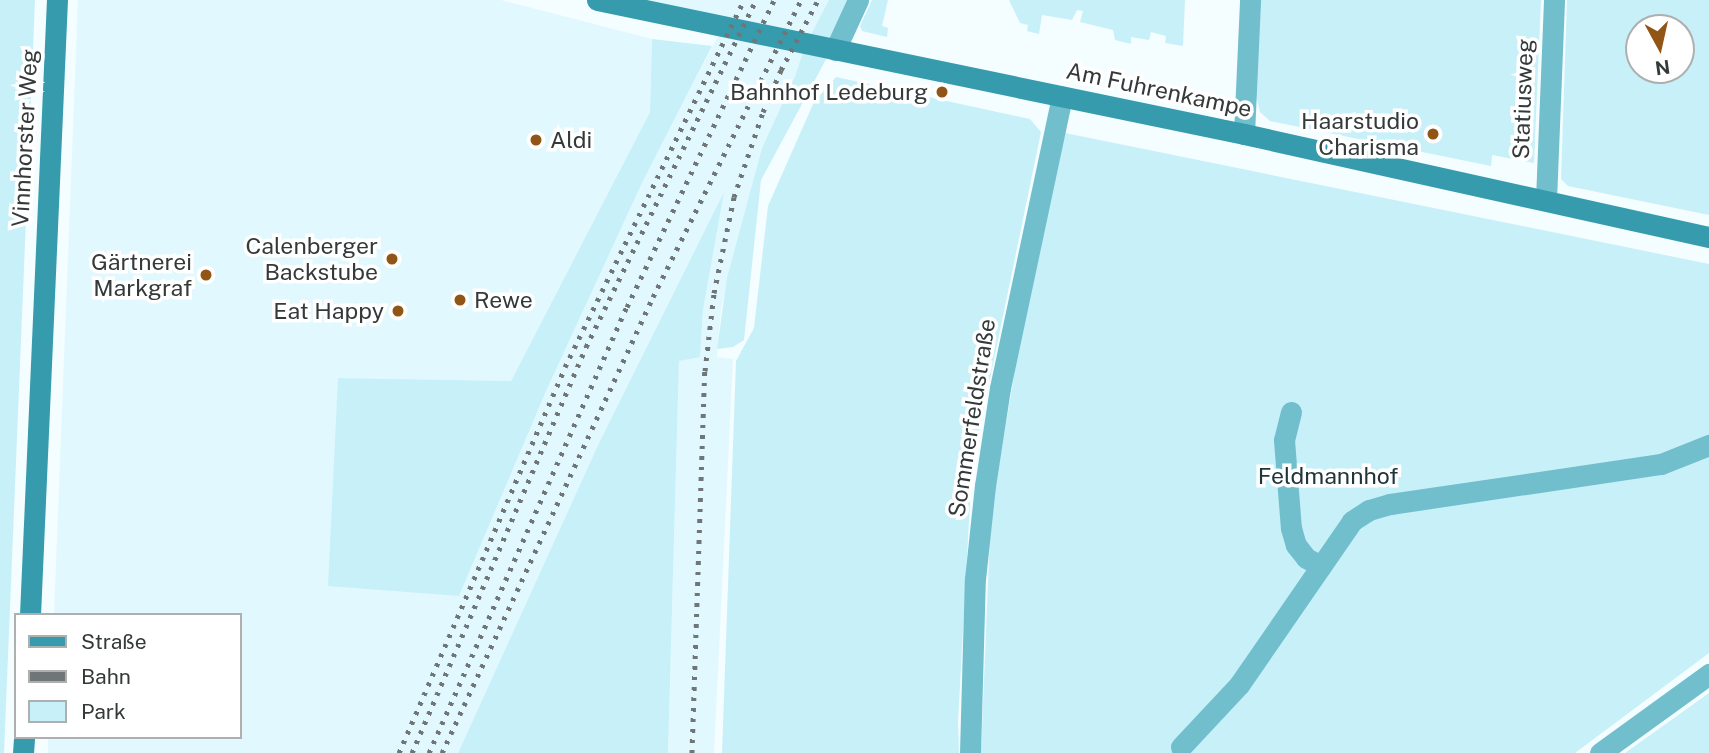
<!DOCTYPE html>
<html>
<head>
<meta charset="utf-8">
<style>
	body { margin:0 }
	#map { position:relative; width:1709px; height:753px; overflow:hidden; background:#f4fdff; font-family:"Public Sans",sans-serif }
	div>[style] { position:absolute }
	.built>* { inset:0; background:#e1f9fe }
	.green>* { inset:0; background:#c8f0f8 }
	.street>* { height:21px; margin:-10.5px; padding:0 10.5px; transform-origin:10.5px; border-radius:10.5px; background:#71becd }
	.secondary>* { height:21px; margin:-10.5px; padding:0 10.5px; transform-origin:10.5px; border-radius:10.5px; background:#359bad }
	.rail>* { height:5px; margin-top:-2.5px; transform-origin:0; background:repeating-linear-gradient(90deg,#707678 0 3.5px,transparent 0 10.5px) }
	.dots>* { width:19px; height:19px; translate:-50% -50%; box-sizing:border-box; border:4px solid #fff; border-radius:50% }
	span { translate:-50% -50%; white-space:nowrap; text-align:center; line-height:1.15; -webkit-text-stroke:7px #fff; paint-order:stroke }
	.street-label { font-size:23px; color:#34393a }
	.poi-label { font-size:23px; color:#34393a }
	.right { translate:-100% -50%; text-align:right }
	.left { translate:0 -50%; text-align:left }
	.park-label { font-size:23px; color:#20353a }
	.legend { position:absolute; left:14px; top:613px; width:228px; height:126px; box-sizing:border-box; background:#fff; border:2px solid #aeb0b0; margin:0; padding:9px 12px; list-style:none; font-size:21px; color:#34393a }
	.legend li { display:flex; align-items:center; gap:14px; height:35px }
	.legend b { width:35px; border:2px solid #aeb0b0 }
	.north { position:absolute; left:1625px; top:14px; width:70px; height:70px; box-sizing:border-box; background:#fff; border:2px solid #aeb0b0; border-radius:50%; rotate:172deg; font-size:19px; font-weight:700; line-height:28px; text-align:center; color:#34393a }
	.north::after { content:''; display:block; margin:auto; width:24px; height:32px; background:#915616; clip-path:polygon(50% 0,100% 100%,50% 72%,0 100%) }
</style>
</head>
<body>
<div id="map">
	<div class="built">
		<div style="clip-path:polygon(78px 0,501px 0,652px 39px,650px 112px,511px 381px,338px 378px,459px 596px,547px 389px,642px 183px,723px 26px,597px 0,829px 0,762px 148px,721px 309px,717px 357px,733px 359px,714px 753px,668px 753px,679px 361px,700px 356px,703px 310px,723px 196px,599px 443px,458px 753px,48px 753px,48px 737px,240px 737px,240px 615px,54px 615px)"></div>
	</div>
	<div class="green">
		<div style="clip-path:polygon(0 0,35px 0,4px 753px,0 753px)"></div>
		<div style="clip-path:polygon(829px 0,858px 0,761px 180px,744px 340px,733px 347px,717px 349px,727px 278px,762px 148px,795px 76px,806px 44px)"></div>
		<div style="clip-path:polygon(872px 0,888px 0,882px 26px,888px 28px,887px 37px,862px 31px,860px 26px)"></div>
		<div style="clip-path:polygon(1009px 0,1185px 0,1183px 46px,1165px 43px,1166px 36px,1151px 32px,1149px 40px,1131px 37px,1131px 44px,1115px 40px,1113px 30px,1080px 22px,1083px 11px,1077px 10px,1072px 20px,1042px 15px,1039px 34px,1027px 31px,1028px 25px,1020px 23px)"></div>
		<div style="clip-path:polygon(1260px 0,1541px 0,1534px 163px,1492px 155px,1491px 166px,1270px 121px,1260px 112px,1256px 96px)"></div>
		<div style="clip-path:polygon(evenodd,1567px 0,1709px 0,1709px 215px,1568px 186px,1561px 179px,1567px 0,1639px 28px,1681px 28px,1681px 70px,1639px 70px,1639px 28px)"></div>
		<div style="clip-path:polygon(652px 39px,712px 46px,642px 183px,547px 389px,459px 596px,328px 586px,338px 378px,511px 381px,650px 112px)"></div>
		<div style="clip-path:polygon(836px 77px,1030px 119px,1041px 132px,972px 466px,958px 722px,959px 753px,722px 753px,736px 361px,754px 328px,768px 206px,814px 102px)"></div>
		<div style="clip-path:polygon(1065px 133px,1709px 264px,1709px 653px,1575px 753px,981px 753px,991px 510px,1031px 278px)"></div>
		<div style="clip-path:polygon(724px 192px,703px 310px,700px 357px,679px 361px,668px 753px,458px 753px,599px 443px)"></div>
		<div style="clip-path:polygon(1709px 693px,1709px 753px,1625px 753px)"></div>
	</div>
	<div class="street">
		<div style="left:835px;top:50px;width:55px;rotate:-65.3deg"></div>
		<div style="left:1244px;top:134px;width:134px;rotate:-87.4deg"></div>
		<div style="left:1546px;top:200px;width:200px;rotate:-87.7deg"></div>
		<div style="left:1291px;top:412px;width:29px;rotate:104deg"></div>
		<div style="left:1284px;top:440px;width:88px;rotate:85.5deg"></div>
		<div style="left:1291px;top:528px;width:18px;rotate:74deg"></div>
		<div style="left:1296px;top:545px;width:16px;rotate:52deg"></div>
		<div style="left:1306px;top:558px;width:17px;rotate:28deg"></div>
		<div style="left:1181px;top:747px;width:85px;rotate:-46.9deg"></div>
		<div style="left:1239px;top:685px;width:199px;rotate:-55.4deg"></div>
		<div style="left:1352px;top:521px;width:20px;rotate:-33deg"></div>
		<div style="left:1369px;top:510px;width:22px;rotate:-16deg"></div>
		<div style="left:1390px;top:504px;width:274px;rotate:-8.4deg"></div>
		<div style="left:1661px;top:464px;width:52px;rotate:-21.6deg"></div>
		<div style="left:970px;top:753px;width:174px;rotate:-88.4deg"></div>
		<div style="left:975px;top:579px;width:94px;rotate:-83.9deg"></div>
		<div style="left:985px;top:486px;width:99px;rotate:-81.3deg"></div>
		<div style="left:1000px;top:388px;width:298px;rotate:-78deg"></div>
		<div style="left:1600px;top:753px;width:135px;rotate:-35.9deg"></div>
	</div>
	<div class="secondary">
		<div style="left:597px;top:0;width:661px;rotate:11.7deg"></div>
		<div style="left:1244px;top:134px;width:476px;rotate:12.5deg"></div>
		<div style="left:30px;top:615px;width:616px;rotate:-87.49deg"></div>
		<div style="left:23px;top:753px;width:16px;rotate:-86deg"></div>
	</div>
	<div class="rail">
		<div style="left:399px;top:753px;width:420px;rotate:-66.7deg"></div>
		<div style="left:565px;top:367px;width:408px;rotate:-64deg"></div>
		<div style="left:412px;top:753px;width:442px;rotate:-66.8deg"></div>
		<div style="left:586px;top:347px;width:386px;rotate:-63.9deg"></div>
		<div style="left:429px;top:753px;width:488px;rotate:-66.1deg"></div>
		<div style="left:627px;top:307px;width:340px;rotate:-64.4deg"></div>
		<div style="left:442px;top:753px;width:502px;rotate:-65.17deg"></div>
		<div style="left:653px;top:297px;width:332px;rotate:-63.5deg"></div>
		<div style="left:692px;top:753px;width:382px;rotate:-88.1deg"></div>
		<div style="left:705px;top:371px;width:79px;rotate:-83.4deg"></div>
		<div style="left:714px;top:293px;width:98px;rotate:-78.2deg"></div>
		<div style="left:734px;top:197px;width:90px;rotate:-71.2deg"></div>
		<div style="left:763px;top:112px;width:46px;rotate:-66.8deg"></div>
		<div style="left:781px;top:70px;width:79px;rotate:-62.1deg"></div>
	</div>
	<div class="dots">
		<div style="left:942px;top:92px;background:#915616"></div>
		<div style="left:1433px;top:134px;background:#915616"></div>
		<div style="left:536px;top:140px;background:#915616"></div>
		<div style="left:392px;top:259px;background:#915616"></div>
		<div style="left:206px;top:275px;background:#915616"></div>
		<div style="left:460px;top:300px;background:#915616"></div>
		<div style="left:398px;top:311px;background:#915616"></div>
	</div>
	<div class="street-label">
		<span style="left:1159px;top:90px;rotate:12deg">Am Fuhrenkampe</span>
		<span style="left:1523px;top:99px;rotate:-88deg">Statiusweg</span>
		<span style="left:25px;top:138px;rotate:-87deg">Vinnhorster Weg</span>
		<span style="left:972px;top:418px;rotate:-81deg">Sommerfeldstraße</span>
	</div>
	<div class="poi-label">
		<span class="right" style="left:928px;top:92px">Bahnhof Ledeburg</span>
		<span class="right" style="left:1419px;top:134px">Haarstudio<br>Charisma</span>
		<span class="left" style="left:550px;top:140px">Aldi</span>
		<span class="right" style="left:378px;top:259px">Calenberger<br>Backstube</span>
		<span class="right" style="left:192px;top:275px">Gärtnerei<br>Markgraf</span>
		<span class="left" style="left:474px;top:300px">Rewe</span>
		<span class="right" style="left:384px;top:311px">Eat Happy</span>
	</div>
	<div class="park-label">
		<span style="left:1328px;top:476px">Feldmannhof</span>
	</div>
	<ul class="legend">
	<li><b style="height:9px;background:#359bad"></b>Straße</li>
	<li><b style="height:9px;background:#707678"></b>Bahn</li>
	<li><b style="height:19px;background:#c8f0f8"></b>Park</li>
	</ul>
	<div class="north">N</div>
</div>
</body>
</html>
